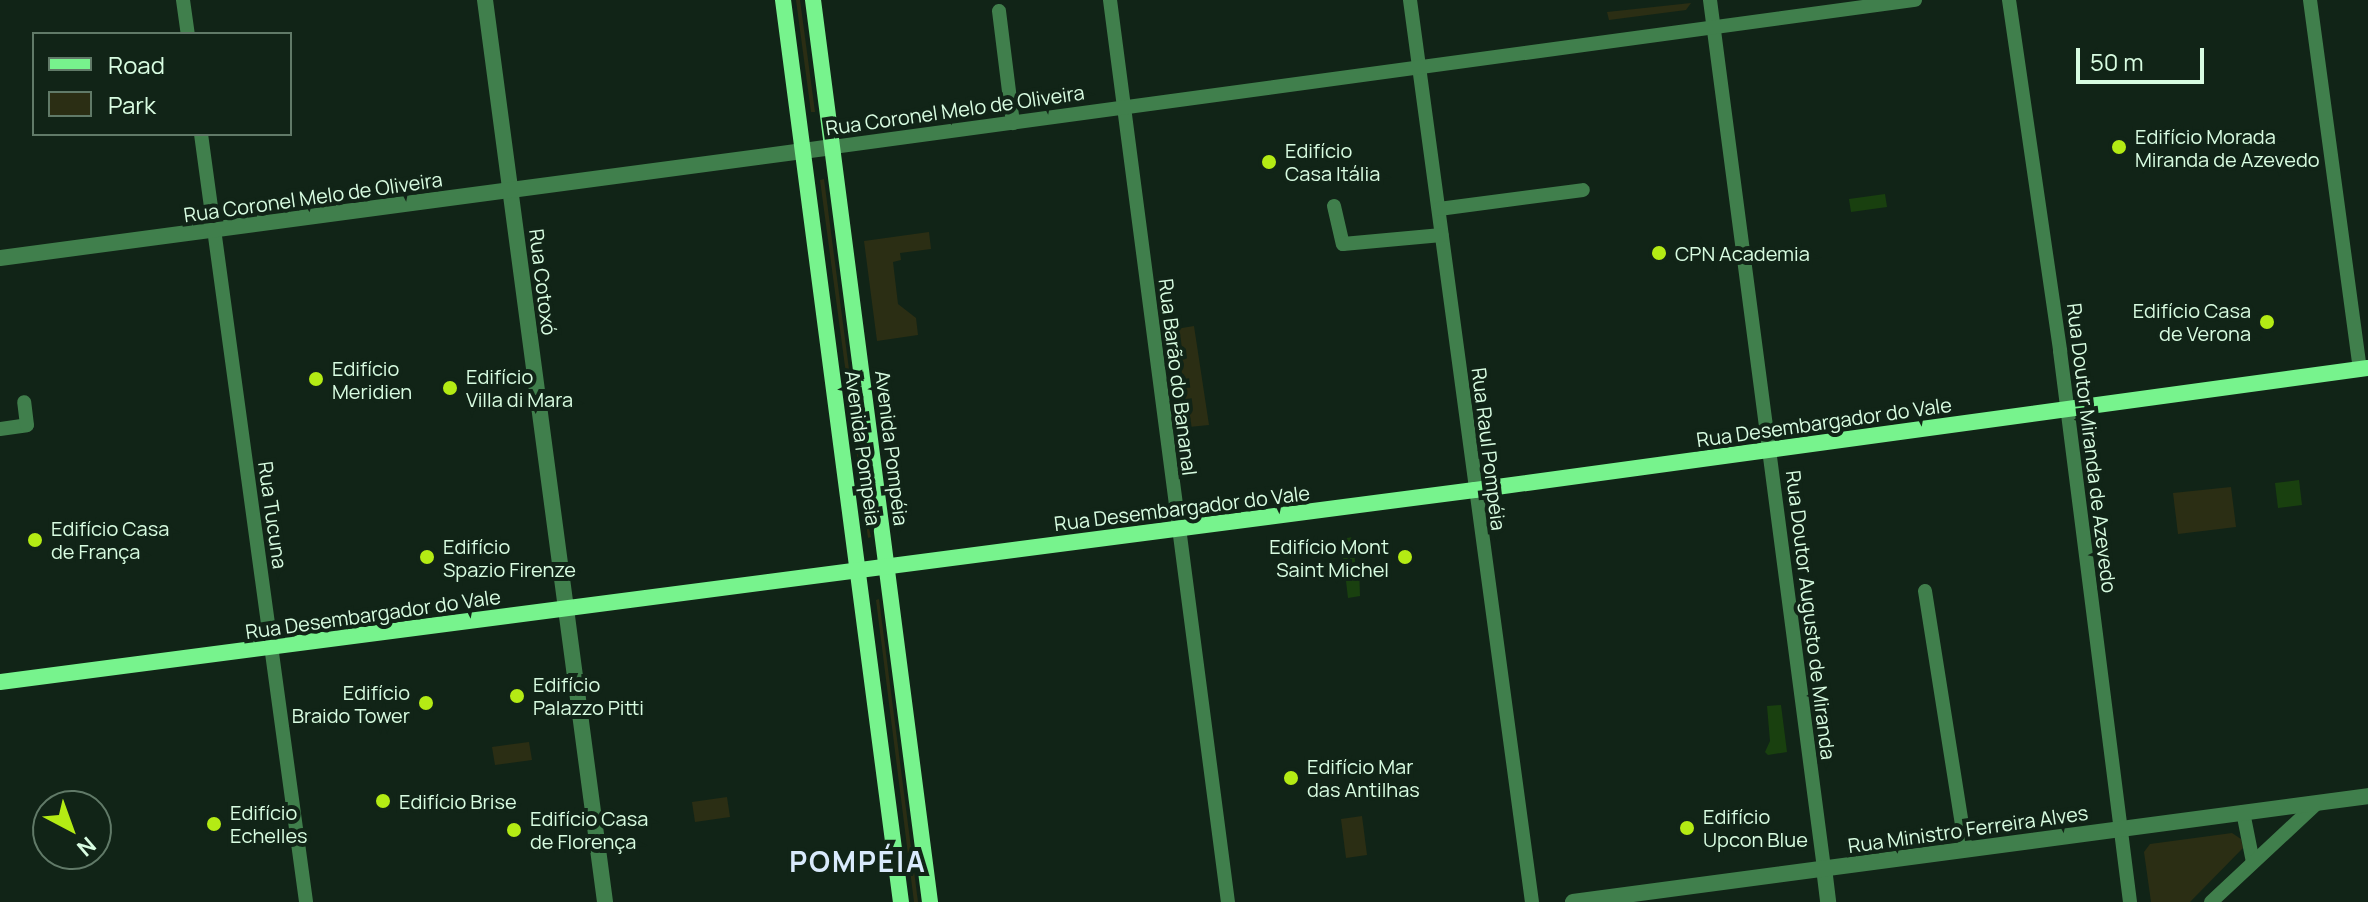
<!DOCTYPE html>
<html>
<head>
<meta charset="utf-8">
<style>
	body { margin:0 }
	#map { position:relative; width:2368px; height:902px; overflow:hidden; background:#112417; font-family:Manrope,sans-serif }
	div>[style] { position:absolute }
	.green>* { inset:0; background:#2b2e14 }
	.water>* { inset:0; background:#19400f }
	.minor>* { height:14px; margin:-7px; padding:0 7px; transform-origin:7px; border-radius:7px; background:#407f4c }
	.tertiary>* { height:16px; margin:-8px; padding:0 8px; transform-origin:8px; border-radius:8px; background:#407f4c }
	.secondary>* { height:16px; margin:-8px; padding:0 8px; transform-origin:8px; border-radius:8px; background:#77f38d }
	.dots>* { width:22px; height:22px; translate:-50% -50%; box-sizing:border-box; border:4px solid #112417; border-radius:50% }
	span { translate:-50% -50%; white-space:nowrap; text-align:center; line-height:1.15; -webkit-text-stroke:8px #112417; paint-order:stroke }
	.street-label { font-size:20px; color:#d8fce1 }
	.poi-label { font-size:20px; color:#d8fce1 }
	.left { translate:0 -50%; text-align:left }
	.right { translate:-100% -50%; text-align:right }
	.district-label { font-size:28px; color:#d9eafc; font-weight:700; letter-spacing:2px }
	.legend { position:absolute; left:32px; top:32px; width:260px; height:104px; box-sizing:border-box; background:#112417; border:2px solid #617a68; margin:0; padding:10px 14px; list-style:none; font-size:24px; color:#d8fce1 }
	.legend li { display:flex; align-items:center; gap:16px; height:40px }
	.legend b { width:40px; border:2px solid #617a68 }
	.north { position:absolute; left:32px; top:790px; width:80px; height:80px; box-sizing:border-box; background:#112417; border:2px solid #617a68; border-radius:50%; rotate:139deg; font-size:22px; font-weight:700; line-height:32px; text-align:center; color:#d8fce1 }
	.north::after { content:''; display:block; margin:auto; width:28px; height:36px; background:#b4eb14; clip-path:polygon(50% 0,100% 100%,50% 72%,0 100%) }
	.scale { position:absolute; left:2076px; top:48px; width:128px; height:36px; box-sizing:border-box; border:4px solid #d8fce1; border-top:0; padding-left:10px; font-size:24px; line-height:28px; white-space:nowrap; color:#d8fce1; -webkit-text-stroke:6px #112417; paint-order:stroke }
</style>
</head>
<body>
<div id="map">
	<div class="green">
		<div style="clip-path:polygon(796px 0,800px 0,815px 112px,811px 112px)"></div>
		<div style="clip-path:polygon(1691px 3px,1686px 10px,1609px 20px,1607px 12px)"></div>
		<div style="clip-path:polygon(824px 179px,871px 537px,868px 538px,820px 180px)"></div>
		<div style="clip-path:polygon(929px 232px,931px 249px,900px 253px,901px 260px,893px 262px,898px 304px,916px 318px,918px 335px,877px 341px,864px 241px)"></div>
		<div style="clip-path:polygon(1194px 326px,1209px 425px,1189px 427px,1176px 329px)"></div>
		<div style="clip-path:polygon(2231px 487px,2236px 527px,2178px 534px,2173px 493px)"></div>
		<div style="clip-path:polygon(879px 599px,918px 902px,914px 902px,876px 600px)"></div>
		<div style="clip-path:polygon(529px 742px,532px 760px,495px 765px,492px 747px)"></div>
		<div style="clip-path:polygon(727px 797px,730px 817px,695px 822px,692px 802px)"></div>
		<div style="clip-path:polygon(1362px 816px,1367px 855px,1346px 858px,1341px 819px)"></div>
		<div style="clip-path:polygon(2232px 833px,2241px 839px,2243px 848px,2190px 902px,2151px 902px,2144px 852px,2150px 844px)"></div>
	</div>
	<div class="water">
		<div style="clip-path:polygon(1885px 194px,1887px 207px,1851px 212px,1849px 199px)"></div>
		<div style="clip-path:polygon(2299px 480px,2302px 505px,2278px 508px,2275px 483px)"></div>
		<div style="clip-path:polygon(1353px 537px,1355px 562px,1359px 568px,1360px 596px,1348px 598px,1341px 539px)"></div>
		<div style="clip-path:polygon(1781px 705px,1787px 752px,1768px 755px,1765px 752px,1770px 741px,1767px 706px)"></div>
	</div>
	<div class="minor">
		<div style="left:183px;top:0;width:34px;rotate:82deg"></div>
		<div style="left:1110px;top:0;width:910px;rotate:82.55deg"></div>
		<div style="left:1410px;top:0;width:910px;rotate:82.3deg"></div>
		<div style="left:1710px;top:0;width:875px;rotate:82.52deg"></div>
		<div style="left:2009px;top:0;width:355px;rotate:81.7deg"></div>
		<div style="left:2060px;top:351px;width:555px;rotate:82.76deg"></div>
		<div style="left:2310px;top:0;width:373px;rotate:82.3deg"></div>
		<div style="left:999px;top:11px;width:113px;rotate:82.9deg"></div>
		<div style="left:201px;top:134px;width:775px;rotate:82.21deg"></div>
		<div style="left:833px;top:147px;width:1092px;rotate:-7.74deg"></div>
		<div style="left:1334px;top:206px;width:39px;rotate:77deg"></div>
		<div style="left:1343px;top:244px;width:99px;rotate:-5.2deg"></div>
		<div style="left:1439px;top:209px;width:145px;rotate:-7.5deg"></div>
		<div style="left:0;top:429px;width:27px;rotate:-8deg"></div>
		<div style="left:27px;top:425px;width:23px;rotate:-97deg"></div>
		<div style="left:1925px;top:591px;width:261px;rotate:81deg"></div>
		<div style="left:2243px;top:812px;width:51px;rotate:78.7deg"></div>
		<div style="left:2211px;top:902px;width:145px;rotate:-43deg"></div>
	</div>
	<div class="tertiary">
		<div style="left:485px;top:0;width:910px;rotate:82.42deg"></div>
		<div style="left:0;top:258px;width:840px;rotate:-7.59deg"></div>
		<div style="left:1824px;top:868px;width:34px;rotate:83deg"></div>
		<div style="left:1573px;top:902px;width:802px;rotate:-7.59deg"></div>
	</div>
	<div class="secondary">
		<div style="left:783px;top:0;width:910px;rotate:82.55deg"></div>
		<div style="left:813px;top:0;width:910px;rotate:82.61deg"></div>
		<div style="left:0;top:682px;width:1487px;rotate:-7.42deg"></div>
		<div style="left:1475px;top:490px;width:901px;rotate:-7.78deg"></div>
	</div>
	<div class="dots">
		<div style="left:2119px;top:147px;background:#b4eb14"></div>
		<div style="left:1269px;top:162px;background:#b4eb14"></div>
		<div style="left:1659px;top:253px;background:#b4eb14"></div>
		<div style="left:2267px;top:322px;background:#b4eb14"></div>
		<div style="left:316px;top:379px;background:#b4eb14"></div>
		<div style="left:450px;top:388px;background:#b4eb14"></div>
		<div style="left:35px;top:540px;background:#b4eb14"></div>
		<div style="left:427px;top:557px;background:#b4eb14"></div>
		<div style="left:1405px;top:557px;background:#b4eb14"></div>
		<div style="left:517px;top:696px;background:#b4eb14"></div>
		<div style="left:426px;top:703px;background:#b4eb14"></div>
		<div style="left:1291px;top:778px;background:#b4eb14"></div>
		<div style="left:383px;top:801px;background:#b4eb14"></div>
		<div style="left:214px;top:824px;background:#b4eb14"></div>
		<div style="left:1687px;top:828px;background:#b4eb14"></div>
		<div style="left:514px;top:830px;background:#b4eb14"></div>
	</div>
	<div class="street-label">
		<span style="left:955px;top:110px;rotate:-8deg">Rua Coronel Melo de Oliveira</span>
		<span style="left:313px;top:197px;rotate:-8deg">Rua Coronel Melo de Oliveira</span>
		<span style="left:543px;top:282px;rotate:83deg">Rua Cotoxó</span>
		<span style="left:1178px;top:377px;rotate:83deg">Rua Barão do Bananal</span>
		<span style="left:1824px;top:422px;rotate:-8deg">Rua Desembargador do Vale</span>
		<span style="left:863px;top:448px;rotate:82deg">Avenida Pompeia</span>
		<span style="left:892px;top:448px;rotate:83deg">Avenida Pompéia</span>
		<span style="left:2092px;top:448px;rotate:83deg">Rua Doutor Miranda de Azevedo</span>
		<span style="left:1489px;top:449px;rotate:83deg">Rua Raul Pompéia</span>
		<span style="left:1182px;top:508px;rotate:-7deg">Rua Desembargador do Vale</span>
		<span style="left:273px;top:515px;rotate:82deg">Rua Tucuna</span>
		<span style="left:373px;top:614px;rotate:-8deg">Rua Desembargador do Vale</span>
		<span style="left:1811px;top:615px;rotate:83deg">Rua Doutor Augusto de Miranda</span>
		<span style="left:1968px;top:829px;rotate:-8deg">Rua Ministro Ferreira Alves</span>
	</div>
	<div class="poi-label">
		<span class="left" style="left:2135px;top:148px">Edifício Morada<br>Miranda de Azevedo</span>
		<span class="left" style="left:1285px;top:162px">Edifício<br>Casa Itália</span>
		<span class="left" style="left:1675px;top:253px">CPN Academia</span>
		<span class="right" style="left:2251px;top:322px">Edifício Casa<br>de Verona</span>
		<span class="left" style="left:332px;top:380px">Edifício<br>Meridien</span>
		<span class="left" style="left:466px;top:388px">Edifício<br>Villa di Mara</span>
		<span class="left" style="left:51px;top:540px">Edifício Casa<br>de França</span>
		<span class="left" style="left:443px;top:558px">Edifício<br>Spazio Firenze</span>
		<span class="right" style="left:1389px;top:558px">Edifício Mont<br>Saint Michel</span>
		<span class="left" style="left:533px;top:696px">Edifício<br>Palazzo Pitti</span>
		<span class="right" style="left:410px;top:704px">Edifício<br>Braido Tower</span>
		<span class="left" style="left:1307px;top:778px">Edifício Mar<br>das Antilhas</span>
		<span class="left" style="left:399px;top:801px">Edifício Brise</span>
		<span class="left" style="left:230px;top:824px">Edifício<br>Echelles</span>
		<span class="left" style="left:1703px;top:828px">Edifício<br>Upcon Blue</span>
		<span class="left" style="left:530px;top:830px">Edifício Casa<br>de Florença</span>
	</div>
	<div class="district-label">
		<span style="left:858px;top:861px">POMPÉIA</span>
	</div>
	<ul class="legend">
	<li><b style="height:10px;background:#77f38d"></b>Road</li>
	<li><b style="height:22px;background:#2b2e14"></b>Park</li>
	</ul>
	<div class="north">N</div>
	<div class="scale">50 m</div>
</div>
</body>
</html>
